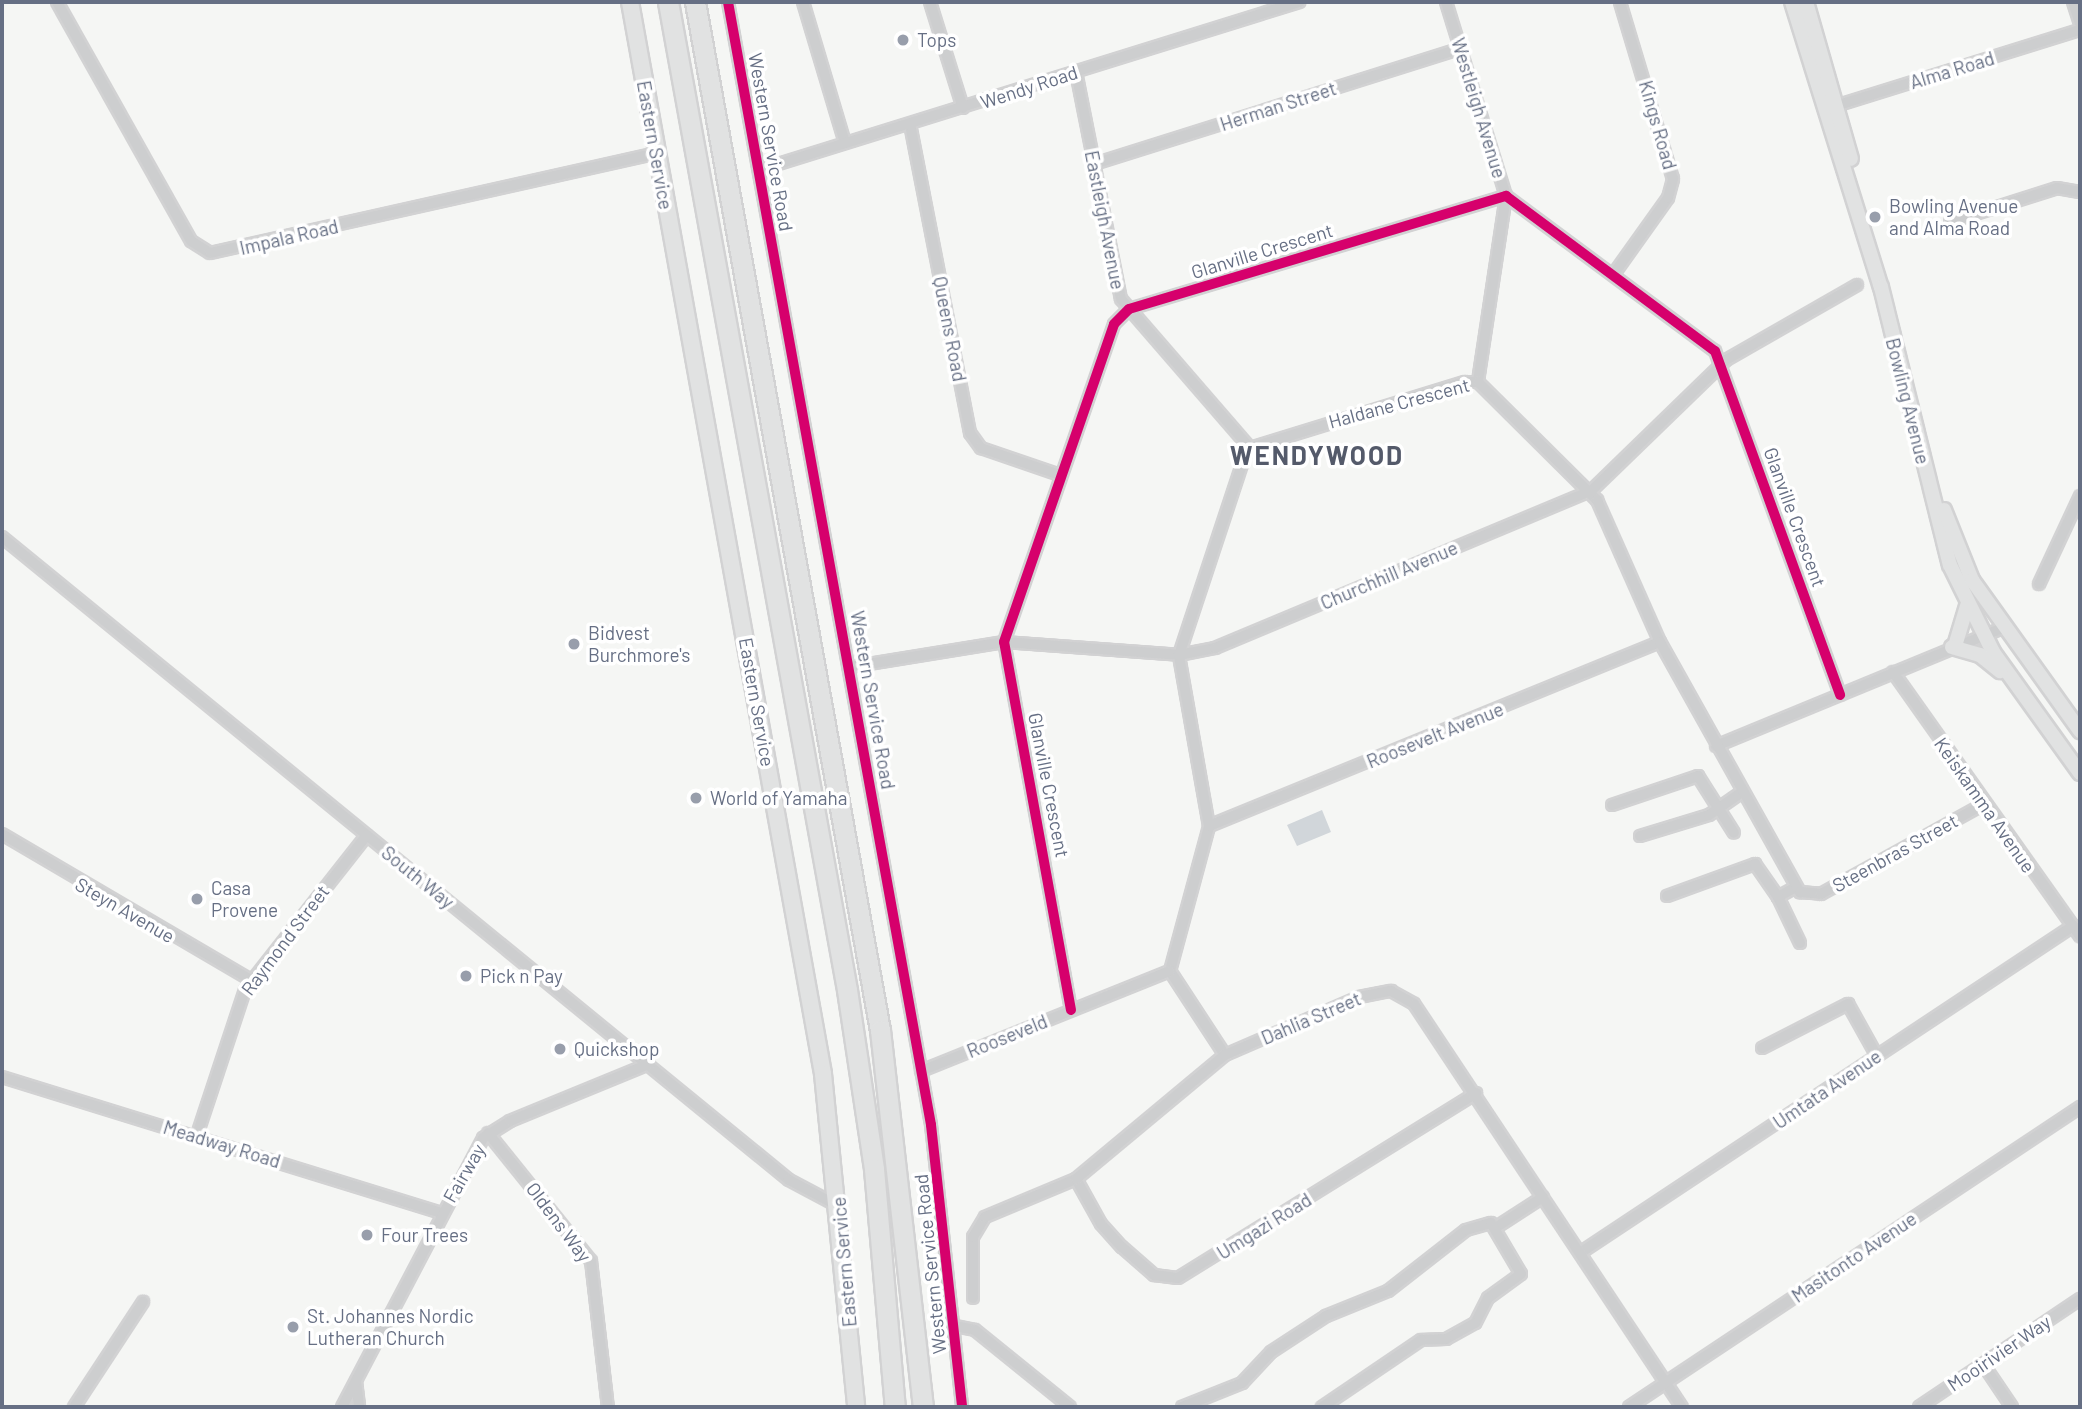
<!DOCTYPE html>
<html>
<head>
<meta charset="utf-8">
<style>
	body { margin:0 }
	#map { position:relative; width:2082px; height:1409px; overflow:hidden; background:#f5f6f4; font-family:Barlow,sans-serif }
	div>[style] { position:absolute }
	.water>* { inset:0; background:#d1d6da }
	.roads { filter:drop-shadow(2px 0 #d2d2d3) drop-shadow(-2px 0 #d2d2d3) drop-shadow(0 2px #d2d2d3) drop-shadow(0 -2px #d2d2d3) }
	.street>* { height:10px; margin:-5px; padding:0 5px; transform-origin:5px; border-radius:5px; background:#cdcecf }
	.secondary>* { height:14px; margin:-7px; padding:0 7px; transform-origin:7px; border-radius:7px; background:#e1e2e2 }
	.primary>* { height:16px; margin:-8px; padding:0 8px; transform-origin:8px; border-radius:8px; background:#e1e2e2 }
	.highway>* { height:19px; margin:-9.5px; padding:0 9.5px; transform-origin:9.5px; border-radius:9.5px; background:#e1e2e2 }
	.cycleway>* { height:10px; margin:-5px; padding:0 5px; transform-origin:5px; border-radius:5px; background:#d6006c }
	.dots>* { width:19px; height:19px; translate:-50% -50%; box-sizing:border-box; border:4px solid #fff; border-radius:50% }
	span { translate:-50% -50%; white-space:nowrap; text-align:center; line-height:1.15; -webkit-text-stroke:7px #fff; paint-order:stroke }
	.poi-label { font-size:19px; color:#666f84 }
	.left { translate:0 -50%; text-align:left }
	.street-label { font-size:19px; color:#666f84 }
	.district-label { font-size:26px; color:#545a6a; font-weight:700; letter-spacing:2px }
	.frame { position:absolute; inset:0; border:4px solid #666f84; pointer-events:none }
</style>
</head>
<body>
<div id="map">
	<div class="water">
		<div style="clip-path:polygon(1322px 810px,1331px 832px,1297px 846px,1287px 825px)"></div>
	</div>
	<div class="roads">
		<div class="street">
			<div style="left:57px;top:2px;width:274px;rotate:60.7deg"></div>
			<div style="left:191px;top:241px;width:22px;rotate:32deg"></div>
			<div style="left:210px;top:253px;width:458px;rotate:-12.6deg"></div>
			<div style="left:728px;top:2px;width:1141px;rotate:79.75deg"></div>
			<div style="left:931px;top:1125px;width:284px;rotate:83.7deg"></div>
			<div style="left:803px;top:2px;width:147px;rotate:73.4deg"></div>
			<div style="left:930px;top:2px;width:111px;rotate:72.7deg"></div>
			<div style="left:1446px;top:2px;width:203px;rotate:72.8deg"></div>
			<div style="left:1506px;top:196px;width:188px;rotate:98.6deg"></div>
			<div style="left:2073px;top:2px;width:23px;rotate:72deg"></div>
			<div style="left:1076px;top:72px;width:231px;rotate:78.8deg"></div>
			<div style="left:1121px;top:299px;width:197px;rotate:49.1deg"></div>
			<div style="left:1829px;top:108px;width:263px;rotate:-17.3deg"></div>
			<div style="left:910px;top:124px;width:315px;rotate:79deg"></div>
			<div style="left:970px;top:433px;width:19px;rotate:54deg"></div>
			<div style="left:981px;top:448px;width:83px;rotate:18.9deg"></div>
			<div style="left:1094px;top:164px;width:385px;rotate:-17.5deg"></div>
			<div style="left:759px;top:170px;width:566px;rotate:-17.28deg"></div>
			<div style="left:1950px;top:222px;width:112px;rotate:-17.6deg"></div>
			<div style="left:2057px;top:188px;width:23px;rotate:10deg"></div>
			<div style="left:1613px;top:275px;width:95px;rotate:-54.5deg"></div>
			<div style="left:1668px;top:198px;width:20px;rotate:-75deg"></div>
			<div style="left:1673px;top:179px;width:185px;rotate:-106.7deg"></div>
			<div style="left:2px;top:537px;width:1016px;rotate:39.25deg"></div>
			<div style="left:789px;top:1180px;width:58px;rotate:27.9deg"></div>
			<div style="left:2039px;top:584px;width:97px;rotate:-65deg"></div>
			<div style="left:850px;top:667px;width:156px;rotate:-9.2deg"></div>
			<div style="left:1004px;top:642px;width:175px;rotate:4.2deg"></div>
			<div style="left:1179px;top:655px;width:37px;rotate:-11deg"></div>
			<div style="left:1215px;top:648px;width:407px;rotate:-22.7deg"></div>
			<div style="left:1591px;top:491px;width:188px;rotate:-44.1deg"></div>
			<div style="left:1726px;top:360px;width:151px;rotate:-29.8deg"></div>
			<div style="left:1893px;top:672px;width:324px;rotate:54.7deg"></div>
			<div style="left:1716px;top:746px;width:313px;rotate:-22.4deg"></div>
			<div style="left:1612px;top:805px;width:91px;rotate:-18.6deg"></div>
			<div style="left:1698px;top:776px;width:67px;rotate:57.7deg"></div>
			<div style="left:1209px;top:826px;width:487px;rotate:-22.2deg"></div>
			<div style="left:2px;top:834px;width:289px;rotate:30.4deg"></div>
			<div style="left:1640px;top:836px;width:72px;rotate:-16.9deg"></div>
			<div style="left:1709px;top:815px;width:40px;rotate:-34.9deg"></div>
			<div style="left:1796px;top:887px;width:21px;rotate:151deg"></div>
			<div style="left:1778px;top:897px;width:51px;rotate:64.4deg"></div>
			<div style="left:1667px;top:896px;width:94px;rotate:-20deg"></div>
			<div style="left:1755px;top:864px;width:40px;rotate:55.1deg"></div>
			<div style="left:1170px;top:971px;width:150px;rotate:-74.9deg"></div>
			<div style="left:1209px;top:826px;width:174px;rotate:-100deg"></div>
			<div style="left:1179px;top:655px;width:207px;rotate:-71.7deg"></div>
			<div style="left:1244px;top:458px;width:12px;rotate:-59deg"></div>
			<div style="left:1250px;top:448px;width:225px;rotate:-17.1deg"></div>
			<div style="left:1465px;top:382px;width:13px"></div>
			<div style="left:1478px;top:382px;width:168px;rotate:44.8deg"></div>
			<div style="left:1597px;top:500px;width:155px;rotate:66.1deg"></div>
			<div style="left:1660px;top:642px;width:287px;rotate:60.8deg"></div>
			<div style="left:1800px;top:892px;width:21px;rotate:5deg"></div>
			<div style="left:1821px;top:894px;width:184px;rotate:-28.9deg"></div>
			<div style="left:1170px;top:971px;width:100px;rotate:56.8deg"></div>
			<div style="left:1071px;top:1010px;width:374px;rotate:-100.3deg"></div>
			<div style="left:1004px;top:642px;width:336px;rotate:-70.9deg"></div>
			<div style="left:1114px;top:324px;width:21px;rotate:-45deg"></div>
			<div style="left:1129px;top:309px;width:394px;rotate:-16.7deg"></div>
			<div style="left:1506px;top:196px;width:260px;rotate:36.6deg"></div>
			<div style="left:1715px;top:351px;width:366px;rotate:70deg"></div>
			<div style="left:1762px;top:1048px;width:97px;rotate:-27.1deg"></div>
			<div style="left:1848px;top:1004px;width:60px;rotate:60.9deg"></div>
			<div style="left:921px;top:1071px;width:268px;rotate:-21.9deg"></div>
			<div style="left:2px;top:1077px;width:460px;rotate:17.2deg"></div>
			<div style="left:488px;top:1133px;width:164px;rotate:51.2deg"></div>
			<div style="left:591px;top:1261px;width:147px;rotate:83.4deg"></div>
			<div style="left:197px;top:1135px;width:153px;rotate:-71.7deg"></div>
			<div style="left:245px;top:990px;width:197px;rotate:-51.8deg"></div>
			<div style="left:1076px;top:1179px;width:51px;rotate:60.9deg"></div>
			<div style="left:1101px;top:1224px;width:31px;rotate:48deg"></div>
			<div style="left:1122px;top:1247px;width:43px;rotate:41.2deg"></div>
			<div style="left:1154px;top:1275px;width:24px;rotate:7deg"></div>
			<div style="left:1178px;top:1278px;width:351px;rotate:-31.8deg"></div>
			<div style="left:1495px;top:1228px;width:57px;rotate:-32.9deg"></div>
			<div style="left:1580px;top:1253px;width:592px;rotate:-33.56deg"></div>
			<div style="left:973px;top:1298px;width:61px;rotate:-90deg"></div>
			<div style="left:973px;top:1237px;width:23px;rotate:-59deg"></div>
			<div style="left:985px;top:1217px;width:99px;rotate:-22.7deg"></div>
			<div style="left:1076px;top:1179px;width:194px;rotate:-39.8deg"></div>
			<div style="left:1225px;top:1055px;width:146px;rotate:-23.4deg"></div>
			<div style="left:1359px;top:997px;width:33px;rotate:-11deg"></div>
			<div style="left:1391px;top:991px;width:26px;rotate:29deg"></div>
			<div style="left:1414px;top:1004px;width:484px;rotate:56.4deg"></div>
			<div style="left:955px;top:1326px;width:20px;rotate:11deg"></div>
			<div style="left:975px;top:1330px;width:122px;rotate:39deg"></div>
			<div style="left:1983px;top:1364px;width:52px;rotate:56deg"></div>
			<div style="left:356px;top:1381px;width:26px;rotate:83deg"></div>
			<div style="left:74px;top:1407px;width:126px;rotate:-56.7deg"></div>
			<div style="left:342px;top:1407px;width:304px;rotate:-62.3deg"></div>
			<div style="left:483px;top:1138px;width:32px;rotate:-32deg"></div>
			<div style="left:510px;top:1121px;width:150px;rotate:-22.3deg"></div>
			<div style="left:1182px;top:1407px;width:65px;rotate:-21.8deg"></div>
			<div style="left:1242px;top:1383px;width:42px;rotate:-46.9deg"></div>
			<div style="left:1271px;top:1352px;width:66px;rotate:-33.2deg"></div>
			<div style="left:1326px;top:1316px;width:67px;rotate:-22deg"></div>
			<div style="left:1388px;top:1291px;width:99px;rotate:-38deg"></div>
			<div style="left:1466px;top:1230px;width:26px;rotate:-16deg"></div>
			<div style="left:1491px;top:1223px;width:59px;rotate:59.5deg"></div>
			<div style="left:1521px;top:1274px;width:41px;rotate:144deg"></div>
			<div style="left:1488px;top:1298px;width:28px;rotate:117deg"></div>
			<div style="left:1475px;top:1323px;width:33px;rotate:151deg"></div>
			<div style="left:1446px;top:1339px;width:25px;rotate:178deg"></div>
			<div style="left:1421px;top:1340px;width:120px;rotate:145.9deg"></div>
			<div style="left:1629px;top:1407px;width:542px;rotate:-33.63deg"></div>
			<div style="left:1919px;top:1407px;width:194px;rotate:-33.9deg"></div>
		</div>
		<div class="secondary">
			<div style="left:1792px;top:2px;width:299px;rotate:72.7deg"></div>
			<div style="left:1881px;top:287px;width:286px;rotate:76.1deg"></div>
			<div style="left:1950px;top:565px;width:97px;rotate:63.7deg"></div>
			<div style="left:1993px;top:652px;width:149px;rotate:54.3deg"></div>
			<div style="left:1806px;top:2px;width:163px;rotate:74deg"></div>
			<div style="left:1944px;top:510px;width:75px;rotate:68.2deg"></div>
			<div style="left:1972px;top:580px;width:186px;rotate:54.4deg"></div>
			<div style="left:1955px;top:646px;width:42px;rotate:-73.3deg"></div>
			<div style="left:1952px;top:647px;width:29px;rotate:16deg"></div>
			<div style="left:1980px;top:655px;width:26px;rotate:39deg"></div>
		</div>
		<div class="primary">
			<div style="left:630px;top:2px;width:1089px;rotate:79.79deg"></div>
			<div style="left:823px;top:1074px;width:335px;rotate:84.3deg"></div>
		</div>
		<div class="highway">
			<div style="left:668px;top:2px;width:1004px;rotate:79.73deg"></div>
			<div style="left:847px;top:990px;width:181px;rotate:81.4deg"></div>
			<div style="left:874px;top:1169px;width:239px;rotate:85deg"></div>
			<div style="left:695px;top:2px;width:1045px;rotate:79.8deg"></div>
			<div style="left:880px;top:1030px;width:379px;rotate:83.5deg"></div>
		</div>
	</div>
	<div class="cycleway">
		<div style="left:728px;top:2px;width:1141px;rotate:79.75deg"></div>
		<div style="left:931px;top:1125px;width:284px;rotate:83.7deg"></div>
		<div style="left:1071px;top:1010px;width:374px;rotate:-100.3deg"></div>
		<div style="left:1004px;top:642px;width:336px;rotate:-70.9deg"></div>
		<div style="left:1114px;top:324px;width:21px;rotate:-45deg"></div>
		<div style="left:1129px;top:309px;width:394px;rotate:-16.7deg"></div>
		<div style="left:1506px;top:196px;width:260px;rotate:36.6deg"></div>
		<div style="left:1715px;top:351px;width:366px;rotate:70deg"></div>
	</div>
	<div class="dots">
		<div style="left:903px;top:40px;background:#989eab"></div>
		<div style="left:1875px;top:217px;background:#989eab"></div>
		<div style="left:574px;top:644px;background:#989eab"></div>
		<div style="left:696px;top:798px;background:#989eab"></div>
		<div style="left:197px;top:899px;background:#989eab"></div>
		<div style="left:466px;top:976px;background:#989eab"></div>
		<div style="left:560px;top:1049px;background:#989eab"></div>
		<div style="left:367px;top:1235px;background:#989eab"></div>
		<div style="left:293px;top:1327px;background:#989eab"></div>
	</div>
	<div class="poi-label">
		<span class="left" style="left:917px;top:40px">Tops</span>
		<span class="left" style="left:1889px;top:217px">Bowling Avenue<br>and Alma Road</span>
		<span class="left" style="left:588px;top:644px">Bidvest<br>Burchmore's</span>
		<span class="left" style="left:710px;top:798px">World of Yamaha</span>
		<span class="left" style="left:211px;top:899px">Casa<br>Provene</span>
		<span class="left" style="left:480px;top:976px">Pick n Pay</span>
		<span class="left" style="left:574px;top:1049px">Quickshop</span>
		<span class="left" style="left:381px;top:1235px">Four Trees</span>
		<span class="left" style="left:307px;top:1327px">St. Johannes Nordic<br>Lutheran Church</span>
	</div>
	<div class="street-label">
		<span style="left:1952px;top:70px;rotate:-17deg">Alma Road</span>
		<span style="left:1029px;top:87px;rotate:-18deg">Wendy Road</span>
		<span style="left:1278px;top:106px;rotate:-18deg">Herman Street</span>
		<span style="left:1479px;top:108px;rotate:73deg">Westleigh Avenue</span>
		<span style="left:1658px;top:125px;rotate:74deg">Kings Road</span>
		<span style="left:771px;top:142px;rotate:80deg">Western Service Road</span>
		<span style="left:655px;top:145px;rotate:80deg">Eastern Service</span>
		<span style="left:1105px;top:220px;rotate:79deg">Eastleigh Avenue</span>
		<span style="left:289px;top:237px;rotate:-13deg">Impala Road</span>
		<span style="left:1262px;top:251px;rotate:-17deg">Glanville Crescent</span>
		<span style="left:950px;top:329px;rotate:79deg">Queens Road</span>
		<span style="left:1908px;top:401px;rotate:76deg">Bowling Avenue</span>
		<span style="left:1399px;top:403px;rotate:-15deg">Haldane Crescent</span>
		<span style="left:1795px;top:517px;rotate:70deg">Glanville Crescent</span>
		<span style="left:1389px;top:575px;rotate:-23deg">Churchhill Avenue</span>
		<span style="left:873px;top:700px;rotate:80deg">Western Service Road</span>
		<span style="left:757px;top:702px;rotate:80deg">Eastern Service</span>
		<span style="left:1435px;top:735px;rotate:-22deg">Roosevelt Avenue</span>
		<span style="left:1049px;top:785px;rotate:79deg">Glanville Crescent</span>
		<span style="left:1985px;top:805px;rotate:55deg">Keiskamma Avenue</span>
		<span style="left:1895px;top:853px;rotate:-29deg">Steenbras Street</span>
		<span style="left:418px;top:877px;rotate:39deg">South Way</span>
		<span style="left:125px;top:910px;rotate:30deg">Steyn Avenue</span>
		<span style="left:285px;top:940px;rotate:-53deg">Raymond Street</span>
		<span style="left:1311px;top:1018px;rotate:-23deg">Dahlia Street</span>
		<span style="left:1007px;top:1036px;rotate:-22deg">Rooseveld</span>
		<span style="left:1827px;top:1089px;rotate:-34deg">Umtata Avenue</span>
		<span style="left:222px;top:1144px;rotate:17deg">Meadway Road</span>
		<span style="left:464px;top:1173px;rotate:-60deg">Fairway</span>
		<span style="left:559px;top:1222px;rotate:53deg">Oldens Way</span>
		<span style="left:1264px;top:1226px;rotate:-32deg">Umgazi Road</span>
		<span style="left:1854px;top:1257px;rotate:-34deg">Masitonto Avenue</span>
		<span style="left:844px;top:1262px;rotate:-95deg">Eastern Service</span>
		<span style="left:930px;top:1264px;rotate:-96deg">Western Service Road</span>
		<span style="left:1999px;top:1353px;rotate:-34deg">Mooirivier Way</span>
	</div>
	<div class="district-label">
		<span style="left:1317px;top:455px">WENDYWOOD</span>
	</div>
	<div class="frame"></div>
</div>
</body>
</html>
